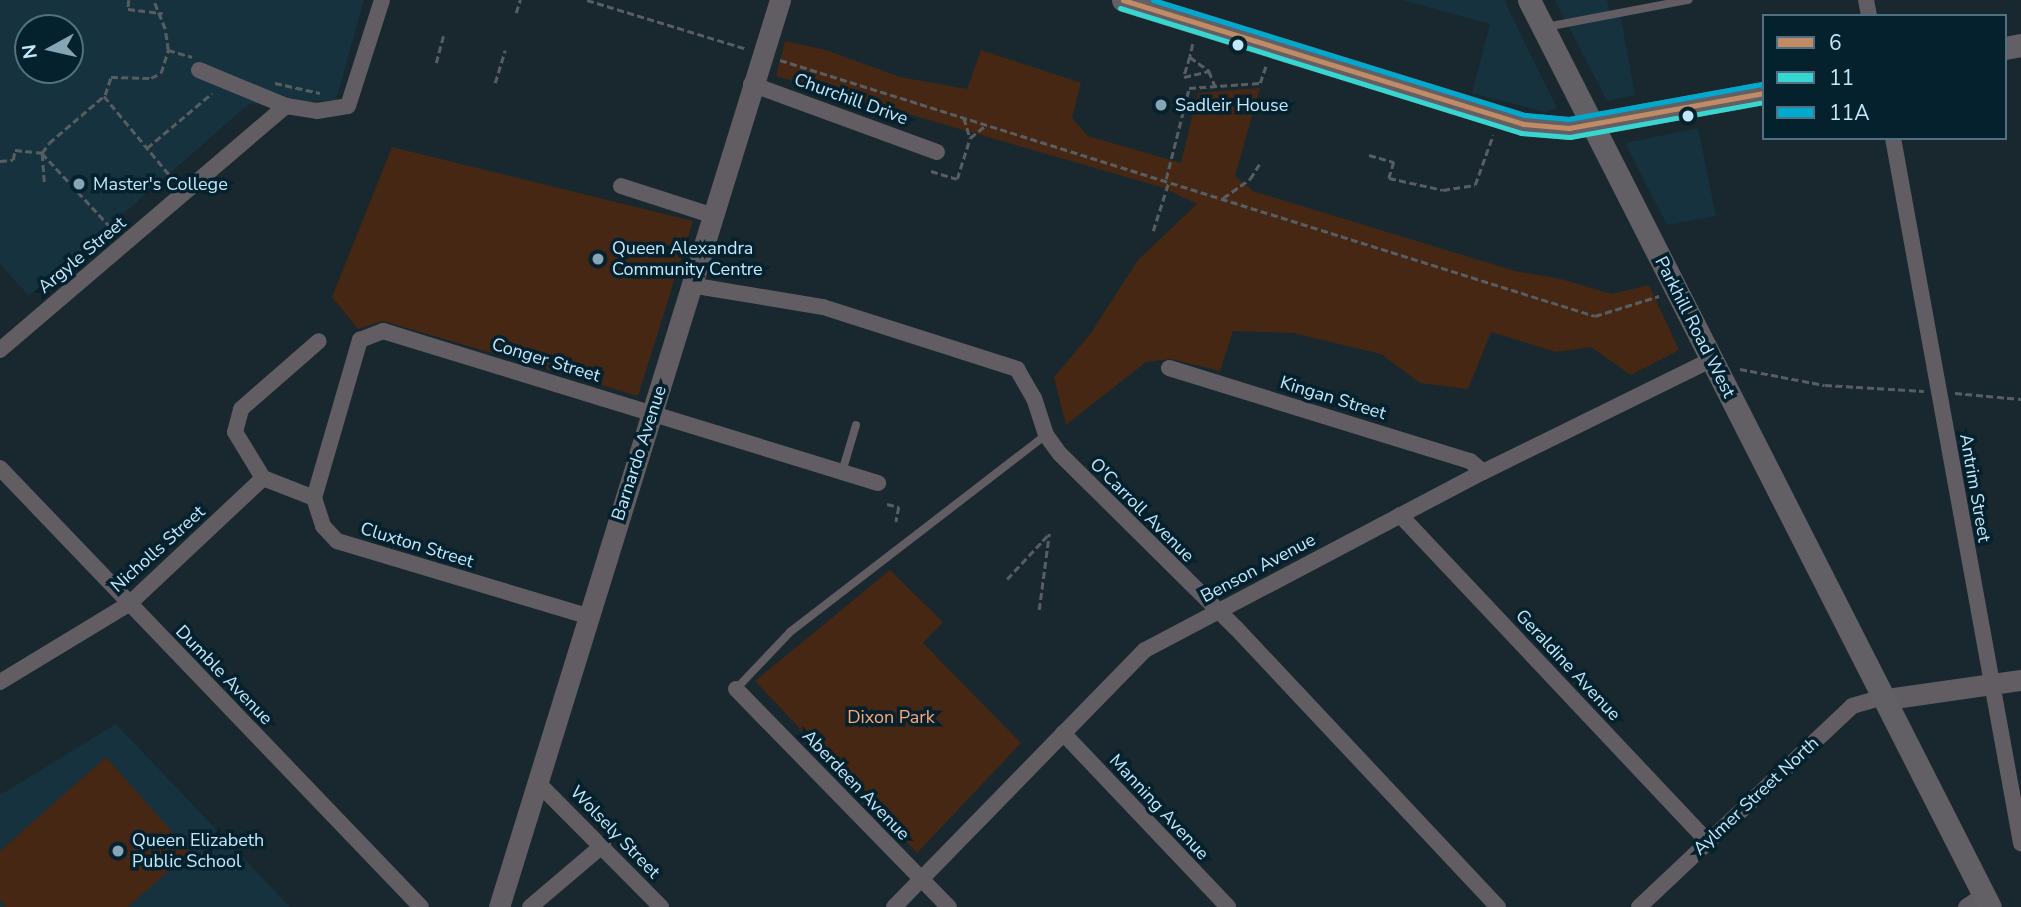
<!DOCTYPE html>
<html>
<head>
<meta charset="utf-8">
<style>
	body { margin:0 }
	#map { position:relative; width:2021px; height:907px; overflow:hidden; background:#18282e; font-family:"Nunito Sans",sans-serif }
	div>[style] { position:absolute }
	.built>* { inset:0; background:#15323e }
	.green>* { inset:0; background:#452714 }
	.path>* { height:2.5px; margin-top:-1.25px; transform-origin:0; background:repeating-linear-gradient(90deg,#585d62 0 7px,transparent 0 10.5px) }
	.service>* { height:8px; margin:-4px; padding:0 4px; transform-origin:4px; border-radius:4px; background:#615d63 }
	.minor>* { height:16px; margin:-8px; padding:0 8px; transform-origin:8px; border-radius:8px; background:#615d63 }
	.tertiary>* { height:21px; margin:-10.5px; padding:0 10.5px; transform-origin:10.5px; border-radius:10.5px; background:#615d63 }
	.secondary>* { height:23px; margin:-11.5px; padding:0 11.5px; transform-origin:11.5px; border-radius:11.5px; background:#625f65 }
	.bus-1>* { height:5px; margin:-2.5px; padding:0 2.5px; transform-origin:2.5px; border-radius:2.5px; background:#c18c65 }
	.bus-2>* { height:5px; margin:-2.5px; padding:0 2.5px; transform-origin:2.5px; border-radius:2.5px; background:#38d6d1 }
	.bus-3>* { height:5px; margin:-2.5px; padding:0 2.5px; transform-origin:2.5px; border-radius:2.5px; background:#00a9ce }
	.dots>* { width:19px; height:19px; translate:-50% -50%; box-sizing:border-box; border:4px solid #05212d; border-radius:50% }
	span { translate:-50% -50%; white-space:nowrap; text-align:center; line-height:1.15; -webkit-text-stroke:7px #05212d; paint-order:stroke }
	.street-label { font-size:18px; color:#c1e9fe }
	.poi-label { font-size:18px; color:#c1e9fe }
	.left { translate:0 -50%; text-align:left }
	.park-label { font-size:18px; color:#fca97b }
	.legend { position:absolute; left:1762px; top:14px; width:245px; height:126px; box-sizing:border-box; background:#05212d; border:2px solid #507181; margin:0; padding:9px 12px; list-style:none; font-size:21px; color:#c1e9fe }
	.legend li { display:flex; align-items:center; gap:14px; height:35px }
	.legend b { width:35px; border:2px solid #507181 }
	.north { position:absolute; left:14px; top:14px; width:70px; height:70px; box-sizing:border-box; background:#05212d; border:2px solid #507181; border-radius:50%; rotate:262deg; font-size:19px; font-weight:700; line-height:28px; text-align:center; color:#c1e9fe }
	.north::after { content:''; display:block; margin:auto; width:24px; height:32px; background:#86a5b5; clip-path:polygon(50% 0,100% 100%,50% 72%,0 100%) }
</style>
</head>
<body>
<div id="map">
	<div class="built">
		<div style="clip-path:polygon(evenodd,0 0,364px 0,336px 100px,249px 104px,29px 296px,0 264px,0 0,28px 28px,70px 28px,70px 70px,28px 70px,28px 28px)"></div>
		<div style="clip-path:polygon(1402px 0,1504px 0,1557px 108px,1545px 112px,1472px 93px,1490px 24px)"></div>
		<div style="clip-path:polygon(1555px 0,1607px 0,1610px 14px,1620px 13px,1635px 95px,1607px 101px)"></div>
		<div style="clip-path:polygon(1698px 128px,1716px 216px,1667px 225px,1625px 143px)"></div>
		<div style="clip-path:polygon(116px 724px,290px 907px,0 907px,0 795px)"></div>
	</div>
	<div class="green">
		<div style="clip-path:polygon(785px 41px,826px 50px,900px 77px,967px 89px,981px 50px,1081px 83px,1072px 118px,1088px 136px,1181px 163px,1198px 93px,1260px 88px,1235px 176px,1253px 191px,1515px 271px,1561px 279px,1612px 294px,1649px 285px,1679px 350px,1631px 375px,1591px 347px,1556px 352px,1491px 332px,1468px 389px,1420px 383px,1381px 354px,1293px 333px,1233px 331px,1220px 371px,1171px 359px,1146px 362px,1066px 425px,1054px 377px,1091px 333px,1138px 260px,1197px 204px,1161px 187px,776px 76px)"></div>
		<div style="clip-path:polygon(392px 147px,693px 221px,638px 396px,383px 321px,358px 329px,332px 297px)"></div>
		<div style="clip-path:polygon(890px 570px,943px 622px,923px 643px,1021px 743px,917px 853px,755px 681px)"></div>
		<div style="clip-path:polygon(106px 757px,190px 852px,128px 907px,6px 907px,0 900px,0 851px)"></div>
	</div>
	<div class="path">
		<div style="left:129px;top:0;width:9px;rotate:96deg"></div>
		<div style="left:128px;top:9px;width:35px;rotate:7deg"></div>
		<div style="left:587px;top:0;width:167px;rotate:17deg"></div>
		<div style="left:516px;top:13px;width:14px;rotate:-73deg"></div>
		<div style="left:1193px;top:44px;width:13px;rotate:103deg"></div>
		<div style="left:1190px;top:57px;width:24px;rotate:36deg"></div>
		<div style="left:1209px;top:71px;width:16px;rotate:68deg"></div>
		<div style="left:168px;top:50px;width:25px;rotate:16deg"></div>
		<div style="left:1190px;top:57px;width:21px;rotate:107deg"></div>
		<div style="left:1184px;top:77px;width:26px;rotate:-13deg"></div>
		<div style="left:780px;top:60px;width:854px;rotate:17.44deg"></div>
		<div style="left:1595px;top:316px;width:67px;rotate:-17.4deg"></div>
		<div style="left:436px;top:63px;width:30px;rotate:-75deg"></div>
		<div style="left:275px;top:83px;width:46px;rotate:12.5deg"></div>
		<div style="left:495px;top:83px;width:34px;rotate:-73deg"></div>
		<div style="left:105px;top:95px;width:19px;rotate:-72deg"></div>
		<div style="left:111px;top:77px;width:40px;rotate:1.4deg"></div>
		<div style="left:151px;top:78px;width:11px;rotate:-27deg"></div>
		<div style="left:161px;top:73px;width:24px;rotate:-73deg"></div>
		<div style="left:168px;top:50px;width:21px;rotate:-98deg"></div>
		<div style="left:165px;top:29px;width:31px;rotate:-112deg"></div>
		<div style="left:964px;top:118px;width:21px;rotate:73deg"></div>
		<div style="left:147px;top:148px;width:85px;rotate:-40.2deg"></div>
		<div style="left:1369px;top:155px;width:26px;rotate:16deg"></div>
		<div style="left:1394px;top:162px;width:17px;rotate:107deg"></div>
		<div style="left:1389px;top:178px;width:55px;rotate:12.5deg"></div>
		<div style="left:1443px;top:190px;width:32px;rotate:-9deg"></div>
		<div style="left:1475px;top:185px;width:53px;rotate:-70.2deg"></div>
		<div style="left:0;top:161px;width:13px;rotate:-4deg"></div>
		<div style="left:13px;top:160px;width:10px;rotate:-79deg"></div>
		<div style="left:15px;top:150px;width:27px;rotate:6deg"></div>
		<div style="left:42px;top:153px;width:109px;rotate:47.2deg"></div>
		<div style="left:931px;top:171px;width:27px;rotate:17deg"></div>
		<div style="left:957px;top:179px;width:43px;rotate:-72.4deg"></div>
		<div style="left:970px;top:138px;width:21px;rotate:-39deg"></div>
		<div style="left:1166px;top:179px;width:94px;rotate:-75.8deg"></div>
		<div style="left:1189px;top:88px;width:71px;rotate:-4deg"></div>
		<div style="left:1260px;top:83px;width:18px;rotate:-71deg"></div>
		<div style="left:44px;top:182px;width:29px;rotate:-94deg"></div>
		<div style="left:42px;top:153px;width:12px;rotate:-55deg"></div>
		<div style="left:49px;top:143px;width:72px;rotate:-40.5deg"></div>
		<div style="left:104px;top:96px;width:108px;rotate:50.3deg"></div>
		<div style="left:1223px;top:198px;width:33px;rotate:-35deg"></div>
		<div style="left:1250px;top:179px;width:19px;rotate:-58deg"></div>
		<div style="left:1153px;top:231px;width:52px;rotate:-72.3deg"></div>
		<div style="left:1740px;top:369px;width:86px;rotate:10.7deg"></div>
		<div style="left:1825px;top:385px;width:99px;rotate:3.5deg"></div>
		<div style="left:1955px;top:393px;width:66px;rotate:5.2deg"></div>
		<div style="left:887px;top:504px;width:12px;rotate:14deg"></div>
		<div style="left:899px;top:507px;width:15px;rotate:101deg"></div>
		<div style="left:1007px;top:579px;width:62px;rotate:-47deg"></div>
		<div style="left:1039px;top:610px;width:77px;rotate:-82.5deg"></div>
	</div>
	<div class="service">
		<div style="left:1546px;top:27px;width:145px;rotate:-10.8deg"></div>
		<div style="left:842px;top:472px;width:49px;rotate:-73.4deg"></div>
		<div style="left:736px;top:689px;width:79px;rotate:-46.5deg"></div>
		<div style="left:790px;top:632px;width:323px;rotate:-37.6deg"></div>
	</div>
	<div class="minor">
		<div style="left:1866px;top:0;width:16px;rotate:79deg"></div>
		<div style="left:199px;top:70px;width:94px;rotate:22.5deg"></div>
		<div style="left:751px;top:84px;width:198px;rotate:20.1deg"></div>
		<div style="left:1893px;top:138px;width:717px;rotate:79.71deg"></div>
		<div style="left:621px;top:186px;width:95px;rotate:17.9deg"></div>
		<div style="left:690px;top:285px;width:135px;rotate:9.4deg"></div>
		<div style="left:823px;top:307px;width:204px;rotate:17.7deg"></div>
		<div style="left:1017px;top:369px;width:34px;rotate:60deg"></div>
		<div style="left:1034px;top:398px;width:39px;rotate:72deg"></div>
		<div style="left:1046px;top:435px;width:24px;rotate:54deg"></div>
		<div style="left:1060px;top:454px;width:247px;rotate:44.7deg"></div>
		<div style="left:1236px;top:628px;width:383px;rotate:46.8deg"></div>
		<div style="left:0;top:350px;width:376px;rotate:-40.5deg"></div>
		<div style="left:286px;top:106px;width:31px;rotate:9deg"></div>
		<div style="left:317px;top:111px;width:31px;rotate:-9deg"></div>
		<div style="left:348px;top:106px;width:111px;rotate:-72.2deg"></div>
		<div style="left:1169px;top:368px;width:315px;rotate:17.2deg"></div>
		<div style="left:1470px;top:461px;width:17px;rotate:40deg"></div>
		<div style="left:0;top:468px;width:608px;rotate:46.2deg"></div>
		<div style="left:263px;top:478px;width:54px;rotate:-121.3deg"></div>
		<div style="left:235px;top:432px;width:24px;rotate:-75deg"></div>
		<div style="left:241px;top:409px;width:103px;rotate:-41.1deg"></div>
		<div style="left:263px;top:478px;width:55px;rotate:21.4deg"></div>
		<div style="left:314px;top:498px;width:165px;rotate:-73.8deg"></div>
		<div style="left:360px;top:340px;width:25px;rotate:-21deg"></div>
		<div style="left:383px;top:331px;width:518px;rotate:17.07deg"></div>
		<div style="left:314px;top:498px;width:29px;rotate:72deg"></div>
		<div style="left:323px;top:526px;width:21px;rotate:47deg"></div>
		<div style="left:337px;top:541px;width:261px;rotate:16.7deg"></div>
		<div style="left:1400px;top:515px;width:448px;rotate:46.7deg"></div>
		<div style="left:0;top:682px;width:151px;rotate:-31.2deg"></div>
		<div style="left:129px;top:604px;width:184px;rotate:-43.2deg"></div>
		<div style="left:736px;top:689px;width:305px;rotate:45.7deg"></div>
		<div style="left:1063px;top:733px;width:240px;rotate:46.5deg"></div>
		<div style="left:540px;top:785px;width:172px;rotate:45.2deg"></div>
		<div style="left:530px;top:907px;width:96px;rotate:-40.3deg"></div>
		<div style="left:894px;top:907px;width:359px;rotate:-45.7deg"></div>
		<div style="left:1145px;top:650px;width:382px;rotate:-27.8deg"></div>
		<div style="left:1483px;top:472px;width:254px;rotate:-26.2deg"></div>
		<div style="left:1639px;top:907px;width:293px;rotate:-43.3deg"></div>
		<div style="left:1852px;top:706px;width:29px;rotate:-16deg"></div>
		<div style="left:1966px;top:907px;width:22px;rotate:-34deg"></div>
	</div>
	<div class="tertiary">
		<div style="left:1894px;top:698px;width:128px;rotate:-8.1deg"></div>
		<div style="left:499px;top:907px;width:950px;rotate:-72.79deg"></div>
	</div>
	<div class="secondary">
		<div style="left:1123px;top:0;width:419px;rotate:17.2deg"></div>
		<div style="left:1523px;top:124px;width:46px;rotate:5deg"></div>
		<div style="left:1569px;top:128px;width:198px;rotate:-10.2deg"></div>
		<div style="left:1529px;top:0;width:1017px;rotate:63.06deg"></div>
		<div style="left:2005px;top:48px;width:16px;rotate:-11deg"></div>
	</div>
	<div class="bus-1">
		<div style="left:1123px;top:0;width:419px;rotate:17.2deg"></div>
		<div style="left:1523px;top:124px;width:46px;rotate:5deg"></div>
		<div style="left:1569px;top:128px;width:198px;rotate:-10.2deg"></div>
	</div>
	<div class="bus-2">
		<div style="left:1120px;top:8px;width:420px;rotate:17.3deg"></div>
		<div style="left:1521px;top:133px;width:49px;rotate:4.7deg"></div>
		<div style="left:1570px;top:137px;width:197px;rotate:-10.2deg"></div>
	</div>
	<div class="bus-3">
		<div style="left:1153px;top:0;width:389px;rotate:17.2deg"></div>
		<div style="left:1525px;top:115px;width:44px;rotate:5.2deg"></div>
		<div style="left:1569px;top:119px;width:196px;rotate:-10.3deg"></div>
	</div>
	<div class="dots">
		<div style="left:1238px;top:45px;background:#c1e9fe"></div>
		<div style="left:1161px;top:105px;background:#86a5b5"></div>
		<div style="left:1688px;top:116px;background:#c1e9fe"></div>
		<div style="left:79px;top:184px;background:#86a5b5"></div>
		<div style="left:598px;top:259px;background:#86a5b5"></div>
		<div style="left:118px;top:851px;background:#86a5b5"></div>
	</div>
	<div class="street-label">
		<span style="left:851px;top:99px;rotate:20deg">Churchill Drive</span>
		<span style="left:82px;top:255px;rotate:-40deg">Argyle Street</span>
		<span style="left:1695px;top:327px;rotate:63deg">Parkhill Road West</span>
		<span style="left:546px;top:360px;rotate:17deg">Conger Street</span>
		<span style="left:1333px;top:398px;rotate:17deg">Kingan Street</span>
		<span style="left:639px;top:453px;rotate:-72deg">Barnardo Avenue</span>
		<span style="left:1975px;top:488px;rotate:80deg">Antrim Street</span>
		<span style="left:1142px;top:510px;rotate:45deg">O'Carroll Avenue</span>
		<span style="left:417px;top:545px;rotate:17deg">Cluxton Street</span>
		<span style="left:158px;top:549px;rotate:-42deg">Nicholls Street</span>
		<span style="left:1258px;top:568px;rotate:-28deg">Benson Avenue</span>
		<span style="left:1568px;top:665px;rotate:47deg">Geraldine Avenue</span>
		<span style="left:224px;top:675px;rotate:46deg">Dumble Avenue</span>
		<span style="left:856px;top:785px;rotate:46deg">Aberdeen Avenue</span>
		<span style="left:1756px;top:796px;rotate:-43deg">Aylmer Street North</span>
		<span style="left:1159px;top:807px;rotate:47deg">Manning Avenue</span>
		<span style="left:615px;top:832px;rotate:46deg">Wolsely Street</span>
	</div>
	<div class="poi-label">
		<span class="left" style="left:1175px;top:105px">Sadleir House</span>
		<span class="left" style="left:93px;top:184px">Master's College</span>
		<span class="left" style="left:612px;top:259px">Queen Alexandra<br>Community Centre</span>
		<span class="left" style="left:132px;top:851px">Queen Elizabeth<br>Public School</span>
	</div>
	<div class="park-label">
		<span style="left:891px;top:717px">Dixon Park</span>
	</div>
	<ul class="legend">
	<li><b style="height:9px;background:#c18c65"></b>6</li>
	<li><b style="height:9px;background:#38d6d1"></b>11</li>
	<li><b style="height:9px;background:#00a9ce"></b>11A</li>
	</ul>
	<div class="north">N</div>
</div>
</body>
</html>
